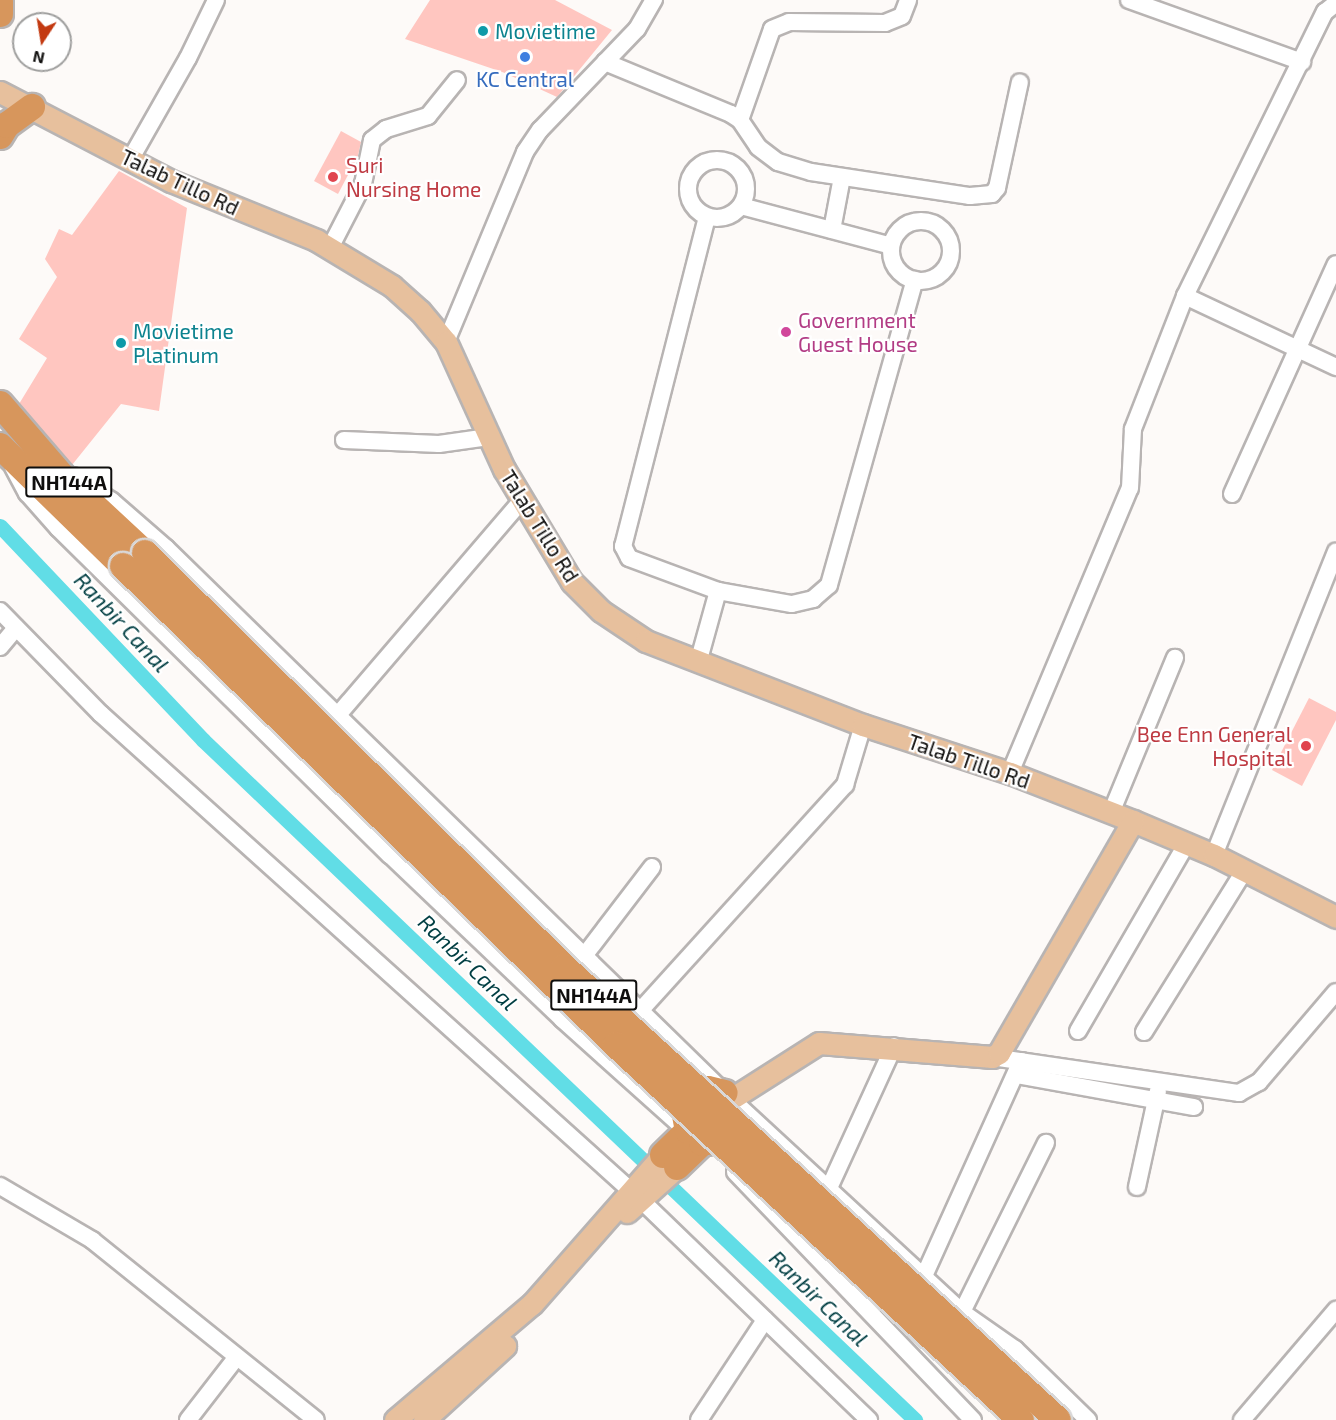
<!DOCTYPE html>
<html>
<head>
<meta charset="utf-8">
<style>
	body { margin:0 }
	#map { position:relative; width:1336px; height:1420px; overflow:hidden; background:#fdfaf8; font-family:"Exo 2",sans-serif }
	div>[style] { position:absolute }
	.canal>* { height:15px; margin:-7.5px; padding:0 7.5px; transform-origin:7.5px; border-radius:7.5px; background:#61dde6 }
	.building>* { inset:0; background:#ffc6c0 }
	.roads { filter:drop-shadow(2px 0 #b8b4b3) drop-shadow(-2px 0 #b8b4b3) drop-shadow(0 2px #b8b4b3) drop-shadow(0 -2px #b8b4b3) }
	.minor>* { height:16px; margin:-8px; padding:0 8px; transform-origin:8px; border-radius:8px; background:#fff }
	.minor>.ring { margin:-8px; padding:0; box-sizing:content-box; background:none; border:16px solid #fff; border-radius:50% }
	.major>* { height:21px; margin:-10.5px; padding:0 10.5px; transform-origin:10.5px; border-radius:10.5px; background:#e7c09d }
	.highway>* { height:26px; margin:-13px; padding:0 13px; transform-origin:13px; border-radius:13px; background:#d7965c }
	.bridges { filter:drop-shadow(2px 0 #d9d8d8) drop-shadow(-2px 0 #d9d8d8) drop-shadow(0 2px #d9d8d8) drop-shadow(0 -2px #d9d8d8) }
	.highway-bridge>* { height:26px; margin:-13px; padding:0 13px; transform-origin:13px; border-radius:13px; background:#d7965c }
	.dots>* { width:16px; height:16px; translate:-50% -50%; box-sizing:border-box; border:3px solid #fff; border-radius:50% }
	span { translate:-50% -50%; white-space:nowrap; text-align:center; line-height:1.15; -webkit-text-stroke:4.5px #fff; paint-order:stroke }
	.shield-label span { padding:2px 4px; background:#fff; border:2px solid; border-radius:4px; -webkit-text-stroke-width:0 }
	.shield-label { font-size:20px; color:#0f0e0d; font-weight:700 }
	.culture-label { font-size:21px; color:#0d838f }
	.left { translate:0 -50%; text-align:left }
	.shop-label { font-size:21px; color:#366cbe }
	.health-label { font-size:21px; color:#be3a42 }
	.right { translate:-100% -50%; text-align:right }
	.street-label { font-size:21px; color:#0f0e0d }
	.hotel-label { font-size:21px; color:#b23c85 }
	.water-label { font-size:22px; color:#003e42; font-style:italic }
	.north { position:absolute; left:12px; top:12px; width:60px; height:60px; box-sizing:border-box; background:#fff; border:2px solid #9f9f9e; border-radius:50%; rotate:192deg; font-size:16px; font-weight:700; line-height:24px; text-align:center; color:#0f0e0d }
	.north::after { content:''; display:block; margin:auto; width:21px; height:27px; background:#c33a11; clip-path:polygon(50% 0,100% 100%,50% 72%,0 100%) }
</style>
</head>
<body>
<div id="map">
	<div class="canal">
		<div style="left:0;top:526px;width:295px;rotate:46.5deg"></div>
		<div style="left:203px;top:740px;width:985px;rotate:43.68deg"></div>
	</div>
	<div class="building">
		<div style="clip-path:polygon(430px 0,555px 0,612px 30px,557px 97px,505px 73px,405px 39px)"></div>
		<div style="clip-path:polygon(341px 131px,361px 142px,358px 156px,338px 194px,314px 181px)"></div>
		<div style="clip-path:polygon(119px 171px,187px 208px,159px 411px,121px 404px,72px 465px,19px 404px,47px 358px,19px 339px,57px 277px,45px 259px,59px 229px,72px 235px)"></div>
		<div style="clip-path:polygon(1309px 698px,1336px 712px,1336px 720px,1302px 786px,1272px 770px)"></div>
	</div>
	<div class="roads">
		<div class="minor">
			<div style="left:1129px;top:0;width:184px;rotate:19.7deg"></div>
			<div style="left:605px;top:62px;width:136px;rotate:22.4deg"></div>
			<div style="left:731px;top:114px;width:11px;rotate:34deg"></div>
			<div style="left:740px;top:120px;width:32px;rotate:56deg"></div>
			<div style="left:758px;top:147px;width:25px;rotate:37deg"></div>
			<div style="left:778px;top:162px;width:34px;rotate:17deg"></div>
			<div style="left:811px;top:172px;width:161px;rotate:8.6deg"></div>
			<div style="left:970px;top:196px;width:22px;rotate:-5deg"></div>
			<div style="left:992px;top:194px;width:8px;rotate:-50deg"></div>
			<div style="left:997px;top:188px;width:108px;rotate:-77.8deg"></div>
			<div style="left:740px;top:120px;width:96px;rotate:-70.6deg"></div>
			<div style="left:772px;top:29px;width:18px;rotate:-22deg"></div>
			<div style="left:789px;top:22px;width:96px;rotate:0.6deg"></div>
			<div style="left:885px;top:23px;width:18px;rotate:-22deg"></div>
			<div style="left:902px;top:16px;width:17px;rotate:-69deg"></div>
			<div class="ring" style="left:688px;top:160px;width:42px;height:42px"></div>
			<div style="left:130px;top:160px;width:117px;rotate:-60.4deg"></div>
			<div style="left:188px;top:58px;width:64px;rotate:-64.2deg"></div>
			<div style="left:741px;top:206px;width:155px;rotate:14.9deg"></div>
			<div style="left:707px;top:217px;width:340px;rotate:104.3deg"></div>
			<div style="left:623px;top:546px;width:13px;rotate:63deg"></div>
			<div style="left:629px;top:558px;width:95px;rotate:20.3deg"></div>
			<div class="ring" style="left:891px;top:221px;width:44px;height:44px"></div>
			<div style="left:832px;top:230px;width:54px;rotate:-79.3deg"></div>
			<div style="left:330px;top:248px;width:72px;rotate:-62.7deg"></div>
			<div style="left:363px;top:184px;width:45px;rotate:-78.4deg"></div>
			<div style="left:372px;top:140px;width:18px;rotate:-38deg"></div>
			<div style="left:386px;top:129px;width:44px;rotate:-17.2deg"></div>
			<div style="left:428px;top:116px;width:46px;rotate:-51.1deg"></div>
			<div style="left:1185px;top:296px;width:167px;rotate:25.2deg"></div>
			<div style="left:446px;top:342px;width:206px;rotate:-67.4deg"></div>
			<div style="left:525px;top:152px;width:27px;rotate:-56deg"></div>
			<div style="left:540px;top:130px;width:140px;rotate:-46.2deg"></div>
			<div style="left:637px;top:29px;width:34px;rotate:-60deg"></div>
			<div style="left:344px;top:440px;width:95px;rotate:2.4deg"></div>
			<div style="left:439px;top:444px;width:50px;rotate:-8deg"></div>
			<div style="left:13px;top:467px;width:30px;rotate:62deg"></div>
			<div style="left:27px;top:493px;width:47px;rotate:48.5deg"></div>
			<div style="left:58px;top:528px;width:466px;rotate:44.6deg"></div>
			<div style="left:390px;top:855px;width:238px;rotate:43.6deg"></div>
			<div style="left:562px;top:1019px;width:169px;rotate:41.9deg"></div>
			<div style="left:73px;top:476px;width:46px;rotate:32.7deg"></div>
			<div style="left:112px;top:501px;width:72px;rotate:41deg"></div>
			<div style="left:166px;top:548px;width:789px;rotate:44.28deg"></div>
			<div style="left:731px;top:1099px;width:314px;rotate:42.7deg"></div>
			<div style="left:962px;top:1312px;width:65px;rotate:34.9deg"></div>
			<div style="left:1015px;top:1349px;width:102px;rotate:44.2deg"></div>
			<div style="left:1232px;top:494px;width:252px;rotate:-65.7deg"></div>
			<div style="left:0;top:611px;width:144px;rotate:45.6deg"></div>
			<div style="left:101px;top:714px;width:724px;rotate:41.98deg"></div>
			<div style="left:639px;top:1198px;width:320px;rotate:44deg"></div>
			<div style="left:0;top:647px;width:25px;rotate:-50deg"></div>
			<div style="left:698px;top:663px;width:75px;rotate:-74.5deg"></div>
			<div style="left:718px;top:591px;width:75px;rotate:10deg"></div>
			<div style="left:792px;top:604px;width:22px;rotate:-13deg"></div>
			<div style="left:813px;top:599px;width:21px;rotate:-41deg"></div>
			<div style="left:829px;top:585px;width:317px;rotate:-74.3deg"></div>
			<div style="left:337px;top:716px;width:284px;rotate:-49.4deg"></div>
			<div style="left:1010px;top:773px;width:309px;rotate:-67.2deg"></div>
			<div style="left:1130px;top:488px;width:59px;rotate:-87.1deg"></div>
			<div style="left:1133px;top:429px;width:143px;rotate:-68.6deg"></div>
			<div style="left:1185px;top:296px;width:317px;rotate:-63.8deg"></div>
			<div style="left:1325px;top:12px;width:14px;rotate:-39deg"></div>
			<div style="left:1111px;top:813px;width:168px;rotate:-67.6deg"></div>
			<div style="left:1214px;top:855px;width:327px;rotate:-68.1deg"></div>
			<div style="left:584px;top:956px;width:112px;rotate:-52.6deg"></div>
			<div style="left:639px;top:1012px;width:307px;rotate:-47.8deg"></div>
			<div style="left:845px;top:785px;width:63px;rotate:-73.3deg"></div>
			<div style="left:1078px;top:1031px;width:217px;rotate:-59.9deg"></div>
			<div style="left:1144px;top:1032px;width:191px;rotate:-58.1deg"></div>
			<div style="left:992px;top:1057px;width:250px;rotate:8.3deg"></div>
			<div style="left:1239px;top:1093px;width:23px;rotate:-29deg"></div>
			<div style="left:1259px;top:1082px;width:118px;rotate:-49.5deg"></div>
			<div style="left:1016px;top:1075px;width:181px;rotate:10.2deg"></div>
			<div style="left:735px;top:1172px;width:344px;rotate:46.2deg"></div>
			<div style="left:0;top:1186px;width:107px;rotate:30.4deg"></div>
			<div style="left:92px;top:1240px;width:287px;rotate:38.8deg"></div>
			<div style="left:1137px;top:1187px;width:98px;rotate:-77.7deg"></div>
			<div style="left:829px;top:1188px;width:156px;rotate:-65.4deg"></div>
			<div style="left:924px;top:1276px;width:236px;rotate:-65.7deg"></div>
			<div style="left:962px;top:1312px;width:189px;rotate:-63.6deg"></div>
			<div style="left:188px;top:1420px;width:78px;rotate:-52.3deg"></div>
			<div style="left:699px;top:1420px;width:120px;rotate:-56.6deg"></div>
			<div style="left:1242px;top:1420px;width:145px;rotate:-49.5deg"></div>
		</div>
		<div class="major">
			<div style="left:0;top:92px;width:193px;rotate:27.5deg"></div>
			<div style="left:171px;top:181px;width:157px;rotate:22.1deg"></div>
			<div style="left:316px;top:240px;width:89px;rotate:31.2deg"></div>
			<div style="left:392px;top:286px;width:38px;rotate:42deg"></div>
			<div style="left:420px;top:311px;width:40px;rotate:50deg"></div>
			<div style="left:446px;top:342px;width:140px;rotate:65.5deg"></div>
			<div style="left:504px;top:469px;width:132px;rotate:59deg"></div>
			<div style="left:572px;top:582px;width:41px;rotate:45deg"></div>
			<div style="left:601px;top:611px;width:54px;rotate:33.7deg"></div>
			<div style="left:646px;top:641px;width:233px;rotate:21.2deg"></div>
			<div style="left:863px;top:725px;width:155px;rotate:18.1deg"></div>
			<div style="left:1010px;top:773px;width:132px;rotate:21.3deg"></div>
			<div style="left:1133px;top:821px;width:88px;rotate:22.8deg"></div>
			<div style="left:1214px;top:855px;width:137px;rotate:26.9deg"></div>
			<div style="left:731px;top:1099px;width:104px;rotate:-32.5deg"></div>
			<div style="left:819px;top:1043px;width:174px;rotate:4.6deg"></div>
			<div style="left:992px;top:1057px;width:8px;rotate:-30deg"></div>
			<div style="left:999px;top:1053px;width:268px;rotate:-60deg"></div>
			<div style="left:627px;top:1212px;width:67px;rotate:-42deg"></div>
			<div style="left:395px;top:1420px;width:180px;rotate:-40.3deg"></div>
			<div style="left:532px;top:1304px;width:198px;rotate:-48.7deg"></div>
			<div style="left:424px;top:1420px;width:110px;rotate:-42.4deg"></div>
		</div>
		<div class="highway">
			<div style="left:0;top:1px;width:13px;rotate:90deg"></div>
			<div style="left:0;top:136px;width:13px;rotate:-58deg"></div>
			<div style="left:7px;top:125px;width:31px;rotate:-36deg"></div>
			<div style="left:0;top:404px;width:94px;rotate:49.3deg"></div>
			<div style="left:61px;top:475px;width:115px;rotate:42.9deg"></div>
			<div style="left:0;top:446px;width:172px;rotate:44.3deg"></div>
			<div style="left:663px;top:1155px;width:35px;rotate:-44deg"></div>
			<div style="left:688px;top:1131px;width:21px;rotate:-101deg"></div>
			<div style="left:684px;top:1110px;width:16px;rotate:-60deg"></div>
			<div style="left:692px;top:1096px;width:17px;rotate:-24deg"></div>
			<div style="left:708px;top:1089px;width:17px;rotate:13deg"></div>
			<div style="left:677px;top:1167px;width:35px;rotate:-44deg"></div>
			<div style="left:702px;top:1143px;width:21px;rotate:-11deg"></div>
			<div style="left:723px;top:1139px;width:14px;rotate:-45deg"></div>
		</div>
	</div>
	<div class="bridges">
		<div class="highway-bridge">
			<div style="left:145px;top:553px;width:589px;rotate:44.66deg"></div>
			<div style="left:564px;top:967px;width:670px;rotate:42.52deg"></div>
			<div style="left:123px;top:566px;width:687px;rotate:44.17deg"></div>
			<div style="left:616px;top:1045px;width:552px;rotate:42.8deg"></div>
		</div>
	</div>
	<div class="dots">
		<div style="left:483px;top:31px;background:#0f9aa8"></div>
		<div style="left:525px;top:57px;background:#3f7fe0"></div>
		<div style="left:333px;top:177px;background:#e0444e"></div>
		<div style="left:786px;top:332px;background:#d1479c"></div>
		<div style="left:121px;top:343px;background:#0f9aa8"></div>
		<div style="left:1306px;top:746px;background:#e0444e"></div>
	</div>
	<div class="shield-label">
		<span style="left:69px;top:482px">NH144A</span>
		<span style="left:594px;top:995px">NH144A</span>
	</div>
	<div class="culture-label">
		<span class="left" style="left:495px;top:31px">Movietime</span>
		<span class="left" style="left:133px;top:343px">Movietime<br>Platinum</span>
	</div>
	<div class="shop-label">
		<span style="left:525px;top:79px">KC Central</span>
	</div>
	<div class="health-label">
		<span class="left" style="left:346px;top:177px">Suri<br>Nursing Home</span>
		<span class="right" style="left:1292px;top:746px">Bee Enn General<br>Hospital</span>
	</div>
	<div class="street-label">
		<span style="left:180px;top:182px;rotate:25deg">Talab Tillo Rd</span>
		<span style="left:540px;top:526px;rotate:58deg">Talab Tillo Rd</span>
		<span style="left:969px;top:761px;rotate:19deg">Talab Tillo Rd</span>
	</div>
	<div class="hotel-label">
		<span class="left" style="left:798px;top:332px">Government<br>Guest House</span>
	</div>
	<div class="water-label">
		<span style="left:122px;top:622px;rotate:47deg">Ranbir Canal</span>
		<span style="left:468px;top:962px;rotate:44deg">Ranbir Canal</span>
		<span style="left:819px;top:1298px;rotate:44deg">Ranbir Canal</span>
	</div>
	<div class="north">N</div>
</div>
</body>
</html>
